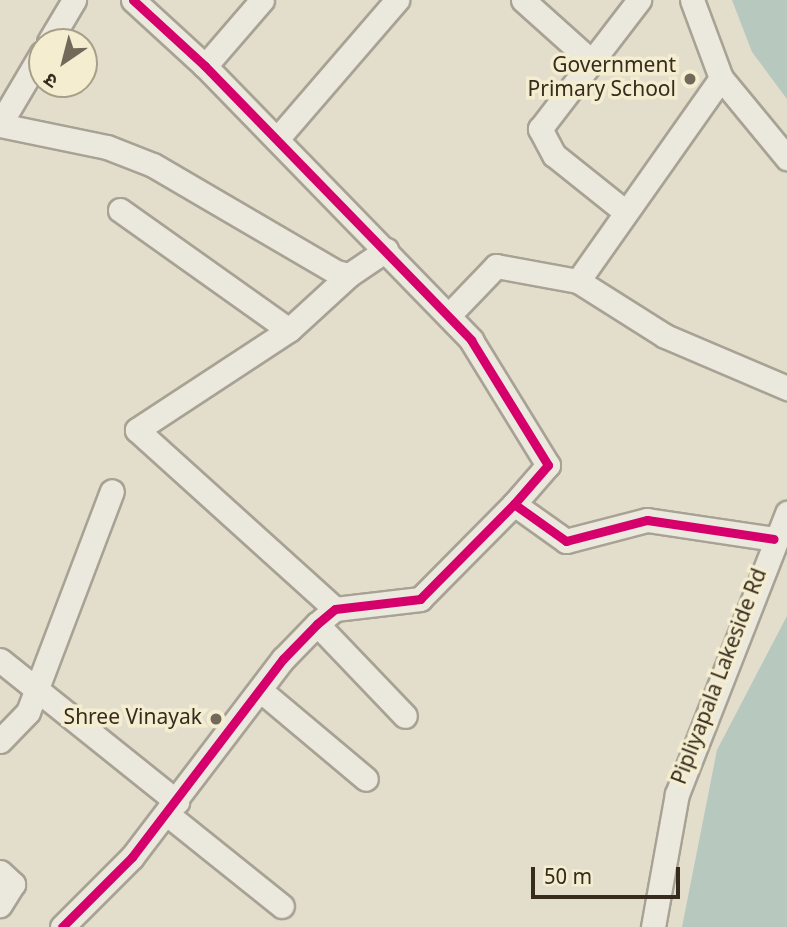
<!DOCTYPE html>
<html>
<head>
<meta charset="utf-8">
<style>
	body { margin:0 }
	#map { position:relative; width:787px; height:927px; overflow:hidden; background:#e3ddcb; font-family:Georgia,"Noto Sans Devanagari",serif }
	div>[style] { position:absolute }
	.water>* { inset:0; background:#b7c8be }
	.roads { filter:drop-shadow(2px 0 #a8a295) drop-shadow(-2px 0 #a8a295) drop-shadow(0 2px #a8a295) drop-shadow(0 -2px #a8a295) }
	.minor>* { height:23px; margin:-11.5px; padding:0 11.5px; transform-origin:11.5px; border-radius:11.5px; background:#ebe8dd }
	.cycleway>* { height:9px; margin:-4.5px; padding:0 4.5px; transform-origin:4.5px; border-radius:4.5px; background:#d6006c }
	.dots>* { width:19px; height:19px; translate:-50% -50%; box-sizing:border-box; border:4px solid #f4edd0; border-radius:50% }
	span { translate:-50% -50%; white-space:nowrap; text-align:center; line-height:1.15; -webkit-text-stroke:7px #f4edd0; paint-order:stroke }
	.poi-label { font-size:21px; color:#362b1d }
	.right { translate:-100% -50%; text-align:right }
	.street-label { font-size:21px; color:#362b1d }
	.north { position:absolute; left:28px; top:28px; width:70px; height:70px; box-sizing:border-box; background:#f4edd0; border:2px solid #a89f88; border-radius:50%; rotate:215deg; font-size:19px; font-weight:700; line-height:28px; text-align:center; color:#362b1d }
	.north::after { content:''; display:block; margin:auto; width:24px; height:32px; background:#73695a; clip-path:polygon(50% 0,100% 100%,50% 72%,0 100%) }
	.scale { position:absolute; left:531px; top:867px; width:149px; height:32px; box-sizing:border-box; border:4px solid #362b1d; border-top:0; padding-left:9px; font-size:21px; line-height:24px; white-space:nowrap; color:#362b1d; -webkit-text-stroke:5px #f4edd0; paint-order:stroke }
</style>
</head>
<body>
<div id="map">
	<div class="water">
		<div style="clip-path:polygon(732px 0,787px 0,787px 99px,752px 52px)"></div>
		<div style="clip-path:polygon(787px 616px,787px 927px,682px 927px,717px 750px)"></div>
	</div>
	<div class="roads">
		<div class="minor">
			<div style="left:133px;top:0;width:98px;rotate:42.5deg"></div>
			<div style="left:205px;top:66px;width:382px;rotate:45.8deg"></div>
			<div style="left:471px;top:340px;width:147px;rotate:58.4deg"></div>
			<div style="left:548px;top:465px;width:52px;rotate:131.1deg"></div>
			<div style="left:523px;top:0;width:91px;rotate:41.9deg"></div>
			<div style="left:692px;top:0;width:83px;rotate:69.6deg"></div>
			<div style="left:721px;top:78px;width:104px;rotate:50.5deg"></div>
			<div style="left:49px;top:42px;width:49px;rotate:-59.2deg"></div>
			<div style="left:205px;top:66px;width:87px;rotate:-49.2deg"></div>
			<div style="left:0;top:124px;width:82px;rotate:-59.4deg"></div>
			<div style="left:0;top:125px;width:109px;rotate:11.6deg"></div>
			<div style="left:107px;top:147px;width:49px;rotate:21.4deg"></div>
			<div style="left:153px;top:165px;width:212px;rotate:30.3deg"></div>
			<div style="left:336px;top:272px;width:13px;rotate:13deg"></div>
			<div style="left:349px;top:275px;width:45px;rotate:-34deg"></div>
			<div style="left:277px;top:139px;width:184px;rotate:-49.2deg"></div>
			<div style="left:120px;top:210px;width:207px;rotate:35.4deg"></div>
			<div style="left:289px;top:330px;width:182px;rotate:146.7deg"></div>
			<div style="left:137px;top:430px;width:267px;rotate:42.1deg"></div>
			<div style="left:623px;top:210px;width:88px;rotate:-141.4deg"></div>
			<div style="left:554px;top:155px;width:30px;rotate:-118deg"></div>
			<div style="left:540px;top:129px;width:163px;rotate:-52.5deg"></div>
			<div style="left:578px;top:281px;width:103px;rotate:32.3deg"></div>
			<div style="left:665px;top:336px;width:133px;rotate:23.1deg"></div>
			<div style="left:449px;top:315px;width:68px;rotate:-46.2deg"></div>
			<div style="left:496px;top:266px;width:83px;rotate:10.4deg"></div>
			<div style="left:578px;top:281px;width:248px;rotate:-54.8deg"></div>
			<div style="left:289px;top:330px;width:81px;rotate:-42.5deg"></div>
			<div style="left:317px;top:624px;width:127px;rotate:46.3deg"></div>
			<div style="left:0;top:660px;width:227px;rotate:38.7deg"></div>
			<div style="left:260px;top:690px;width:138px;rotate:40deg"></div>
			<div style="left:0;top:741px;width:40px;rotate:-46deg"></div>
			<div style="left:28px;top:712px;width:236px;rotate:-69.2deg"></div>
			<div style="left:167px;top:814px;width:147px;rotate:38.7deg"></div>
			<div style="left:0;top:872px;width:18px;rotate:43deg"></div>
			<div style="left:13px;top:884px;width:25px;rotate:122deg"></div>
			<div style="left:62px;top:927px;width:99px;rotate:-45deg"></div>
			<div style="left:132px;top:857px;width:249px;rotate:-52.7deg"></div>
			<div style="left:283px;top:659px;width:49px;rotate:-45.8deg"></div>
			<div style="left:317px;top:624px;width:23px;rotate:-40deg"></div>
			<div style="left:335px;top:609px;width:86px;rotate:-6.7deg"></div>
			<div style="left:420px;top:599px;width:134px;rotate:-45.3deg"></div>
			<div style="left:514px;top:504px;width:64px;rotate:35.4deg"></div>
			<div style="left:566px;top:541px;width:84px;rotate:-14.5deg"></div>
			<div style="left:647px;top:520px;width:128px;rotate:8.5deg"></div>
			<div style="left:653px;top:927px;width:135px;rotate:-79.8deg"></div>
			<div style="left:677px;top:794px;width:302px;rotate:-68.6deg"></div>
		</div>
	</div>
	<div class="cycleway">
		<div style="left:133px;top:0;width:98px;rotate:42.5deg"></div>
		<div style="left:205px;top:66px;width:382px;rotate:45.8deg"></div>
		<div style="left:471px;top:340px;width:147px;rotate:58.4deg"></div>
		<div style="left:548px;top:465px;width:52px;rotate:131.1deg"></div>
		<div style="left:62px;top:927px;width:99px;rotate:-45deg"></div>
		<div style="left:132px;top:857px;width:249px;rotate:-52.7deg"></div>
		<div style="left:283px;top:659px;width:49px;rotate:-45.8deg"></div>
		<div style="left:317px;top:624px;width:23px;rotate:-40deg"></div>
		<div style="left:335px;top:609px;width:86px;rotate:-6.7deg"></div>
		<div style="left:420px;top:599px;width:134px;rotate:-45.3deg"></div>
		<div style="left:514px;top:504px;width:64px;rotate:35.4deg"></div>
		<div style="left:566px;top:541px;width:84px;rotate:-14.5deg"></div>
		<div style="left:647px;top:520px;width:128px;rotate:8.5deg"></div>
	</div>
	<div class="dots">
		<div style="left:690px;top:79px;background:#73695a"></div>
		<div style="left:216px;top:719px;background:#73695a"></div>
	</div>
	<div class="poi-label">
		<span class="right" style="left:676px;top:79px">Government<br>Primary School</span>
		<span class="right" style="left:202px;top:719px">Shree Vinayak</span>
	</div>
	<div class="street-label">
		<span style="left:721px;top:677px;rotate:-69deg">Pipliyapala Lakeside Rd</span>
	</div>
	<div class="north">उ</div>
	<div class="scale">50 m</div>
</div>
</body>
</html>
